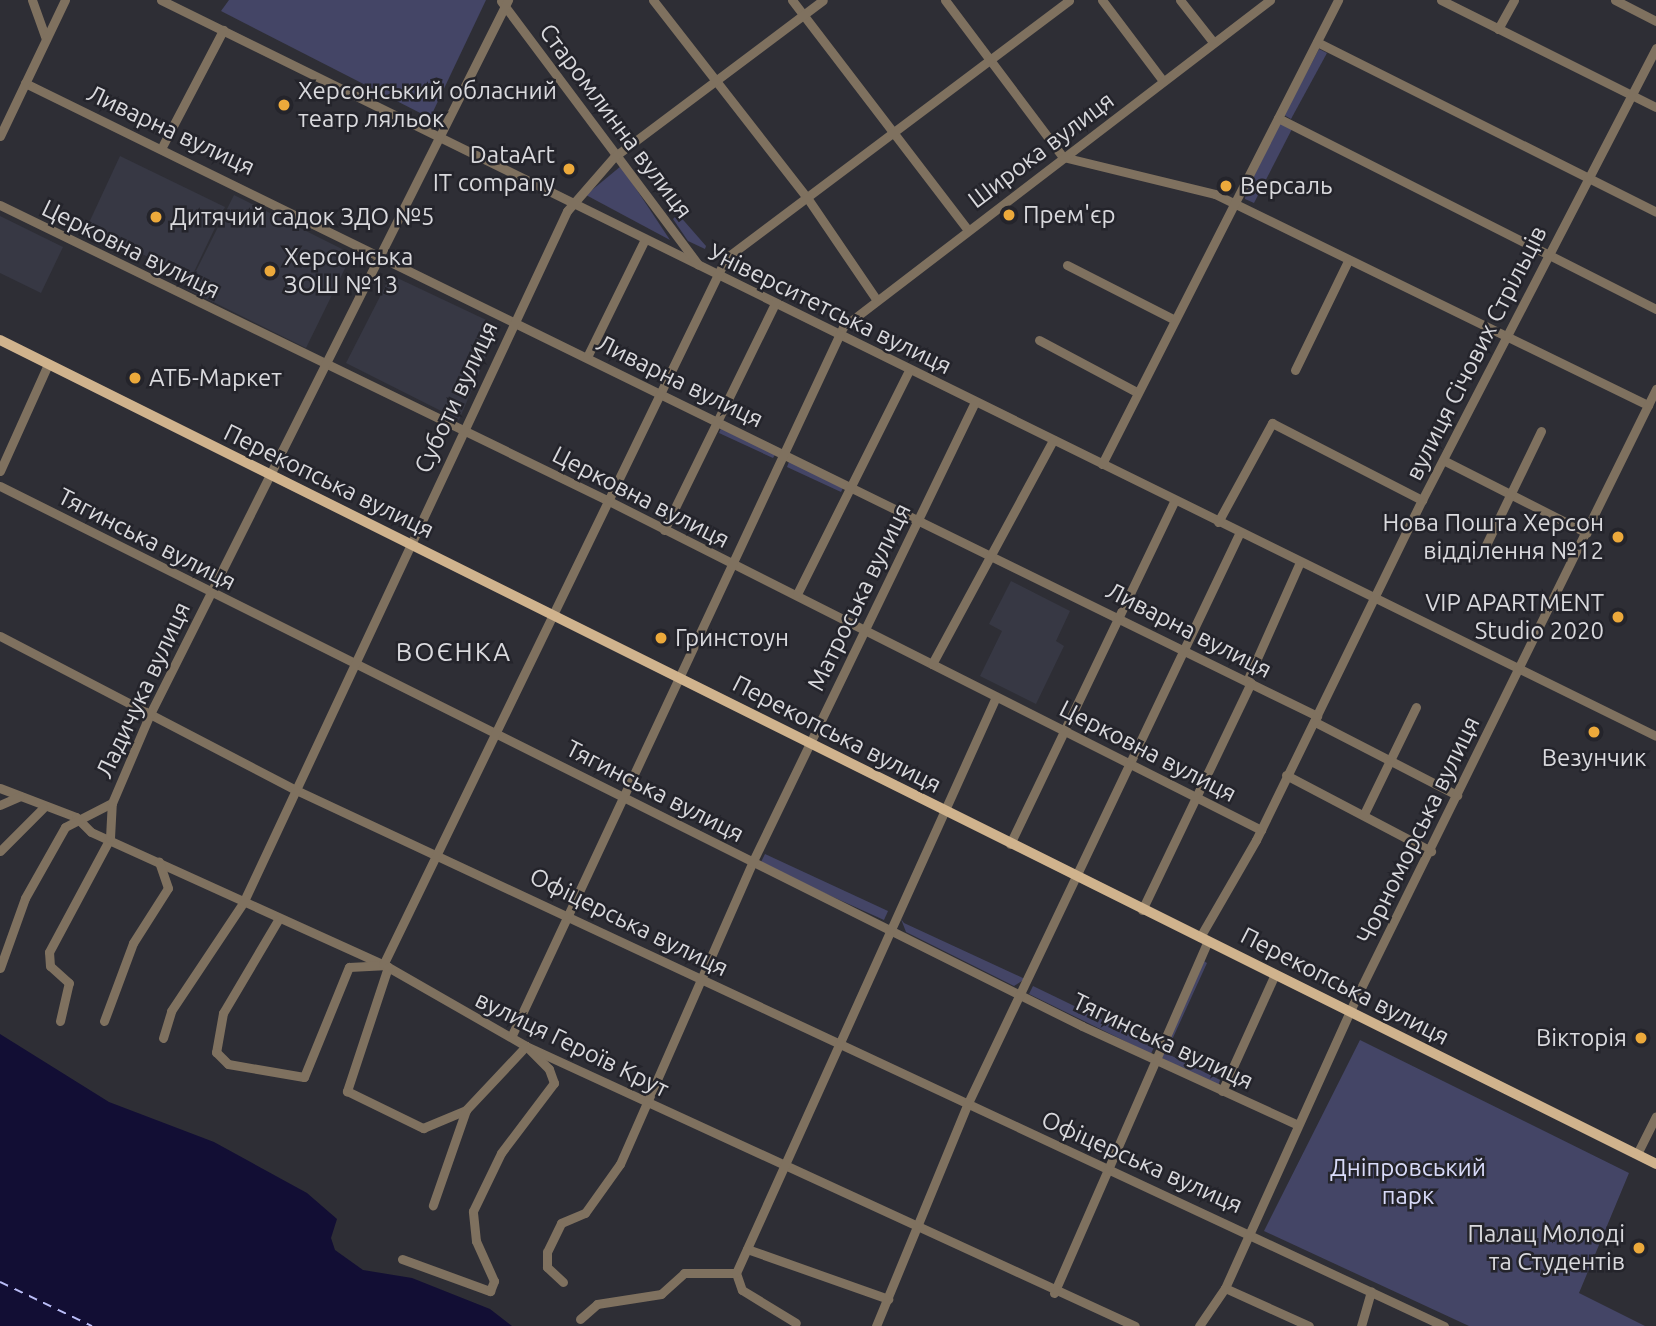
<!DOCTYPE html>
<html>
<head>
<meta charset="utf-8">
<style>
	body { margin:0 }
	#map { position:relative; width:1656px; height:1326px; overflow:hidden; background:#2e2e35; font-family:Ubuntu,sans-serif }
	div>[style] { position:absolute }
	.built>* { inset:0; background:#373844 }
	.green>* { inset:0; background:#444566 }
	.water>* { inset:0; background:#120e34 }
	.ferry>* { height:2px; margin-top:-1px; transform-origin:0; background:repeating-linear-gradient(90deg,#babdf7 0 9px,transparent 0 16px) }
	.minor>* { height:9px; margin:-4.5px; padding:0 4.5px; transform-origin:4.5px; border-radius:4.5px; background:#7f715f }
	.major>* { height:10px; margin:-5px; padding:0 5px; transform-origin:5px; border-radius:5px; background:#d0b38d }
	.dots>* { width:19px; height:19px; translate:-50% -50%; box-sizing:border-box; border:4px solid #24242b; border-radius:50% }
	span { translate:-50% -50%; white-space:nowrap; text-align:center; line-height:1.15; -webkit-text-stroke:5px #24242b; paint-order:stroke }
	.poi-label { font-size:24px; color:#d9d9dd }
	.left { translate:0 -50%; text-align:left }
	.right { translate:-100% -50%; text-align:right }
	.street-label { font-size:24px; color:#d9d9dd }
	.park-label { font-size:24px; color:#d9dbf9 }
	.neighbourhood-label { font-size:26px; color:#d9d9dd; letter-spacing:2px }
</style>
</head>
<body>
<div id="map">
	<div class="built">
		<div style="clip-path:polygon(120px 156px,225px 207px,191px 278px,87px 227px)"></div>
		<div style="clip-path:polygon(234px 195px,352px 254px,306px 348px,187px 289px)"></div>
		<div style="clip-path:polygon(0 216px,63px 247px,41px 293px,0 273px)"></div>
		<div style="clip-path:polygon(391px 275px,499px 326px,459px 420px,346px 363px)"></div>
		<div style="clip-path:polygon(1011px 581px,1070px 611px,1056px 641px,1064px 646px,1036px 704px,980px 676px,1002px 631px,989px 624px)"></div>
	</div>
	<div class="green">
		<div style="clip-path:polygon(229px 0,486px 0,430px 118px,221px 11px)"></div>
		<div style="clip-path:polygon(1319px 49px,1327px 53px,1291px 119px,1284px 115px)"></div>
		<div style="clip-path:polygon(1279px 123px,1292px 129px,1254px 203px,1245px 199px,1246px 188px)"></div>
		<div style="clip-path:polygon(621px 166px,670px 240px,586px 195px)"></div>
		<div style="clip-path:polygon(678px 214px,706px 246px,705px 249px,688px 241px,673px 219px)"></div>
		<div style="clip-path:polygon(721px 428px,776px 453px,773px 458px,719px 433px)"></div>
		<div style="clip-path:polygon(790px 459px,845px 484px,841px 492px,787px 467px)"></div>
		<div style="clip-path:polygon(765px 854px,888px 911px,884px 920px,760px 864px)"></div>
		<div style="clip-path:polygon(901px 919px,904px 923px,1025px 979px,1014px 986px,906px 932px)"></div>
		<div style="clip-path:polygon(1202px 960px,1207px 963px,1166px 1053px,1220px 1080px,1218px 1087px,1160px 1057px)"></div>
		<div style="clip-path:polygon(1033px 986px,1155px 1045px,1151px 1054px,1029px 994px)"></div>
		<div style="clip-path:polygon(1360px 1040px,1629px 1173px,1579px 1293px,1645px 1326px,1469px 1326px,1264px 1231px)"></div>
	</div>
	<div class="water">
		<div style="clip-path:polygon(0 1034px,109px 1102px,214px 1142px,307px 1193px,337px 1219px,331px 1238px,335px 1250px,363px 1270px,412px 1278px,490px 1309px,512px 1326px,0 1326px)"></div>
	</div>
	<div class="ferry">
		<div style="left:0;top:1282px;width:102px;rotate:25.6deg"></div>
	</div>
	<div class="minor">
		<div style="left:32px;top:0;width:41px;rotate:70.3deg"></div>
		<div style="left:161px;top:0;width:1666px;rotate:26.21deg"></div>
		<div style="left:653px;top:0;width:252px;rotate:52.1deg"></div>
		<div style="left:808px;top:199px;width:121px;rotate:55.8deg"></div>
		<div style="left:792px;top:0;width:288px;rotate:52.6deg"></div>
		<div style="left:945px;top:0;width:196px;rotate:53.1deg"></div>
		<div style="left:1063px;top:157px;width:156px;rotate:13.7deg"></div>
		<div style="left:1215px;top:194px;width:482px;rotate:26deg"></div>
		<div style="left:1102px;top:0;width:101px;rotate:53deg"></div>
		<div style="left:1180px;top:0;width:53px;rotate:51.8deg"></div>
		<div style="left:1441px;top:0;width:240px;rotate:26.5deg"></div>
		<div style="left:1615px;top:0;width:46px;rotate:27.1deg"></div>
		<div style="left:501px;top:1px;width:329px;rotate:53.2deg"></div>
		<div style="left:1498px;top:29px;width:33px;rotate:-61deg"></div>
		<div style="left:1317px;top:42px;width:379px;rotate:26.6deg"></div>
		<div style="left:25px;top:83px;width:1439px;rotate:26.1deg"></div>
		<div style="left:1278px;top:118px;width:424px;rotate:26.8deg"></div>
		<div style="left:0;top:136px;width:151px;rotate:-64.5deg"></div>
		<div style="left:163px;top:145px;width:130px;rotate:-62.4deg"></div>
		<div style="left:0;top:205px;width:673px;rotate:25.92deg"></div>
		<div style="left:605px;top:499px;width:735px;rotate:26.77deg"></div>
		<div style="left:1067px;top:265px;width:119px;rotate:27deg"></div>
		<div style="left:1039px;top:340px;width:109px;rotate:28deg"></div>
		<div style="left:587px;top:357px;width:131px;rotate:-63.8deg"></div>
		<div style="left:1295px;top:370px;width:121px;rotate:-64.1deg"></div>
		<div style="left:1443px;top:460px;width:161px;rotate:26.9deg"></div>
		<div style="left:1102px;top:464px;width:521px;rotate:-63.04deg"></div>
		<div style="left:0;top:471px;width:117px;rotate:-65.8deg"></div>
		<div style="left:0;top:486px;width:1209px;rotate:26.52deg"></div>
		<div style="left:1082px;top:1026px;width:235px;rotate:24.6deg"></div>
		<div style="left:1218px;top:522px;width:113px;rotate:-61.4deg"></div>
		<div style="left:1272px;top:423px;width:169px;rotate:27.2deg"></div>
		<div style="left:664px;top:530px;width:253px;rotate:-63.9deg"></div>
		<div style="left:1484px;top:549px;width:131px;rotate:-64.2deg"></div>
		<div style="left:797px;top:594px;width:250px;rotate:-63.4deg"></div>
		<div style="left:0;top:636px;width:334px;rotate:27.5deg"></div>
		<div style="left:296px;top:790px;width:1267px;rotate:25.03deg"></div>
		<div style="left:932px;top:664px;width:255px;rotate:-61.6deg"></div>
		<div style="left:1247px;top:681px;width:130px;rotate:-66deg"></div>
		<div style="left:1315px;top:722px;width:160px;rotate:27.2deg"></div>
		<div style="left:1286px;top:775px;width:164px;rotate:27.7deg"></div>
		<div style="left:0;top:788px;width:81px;rotate:20.9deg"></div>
		<div style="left:76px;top:817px;width:21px;rotate:45deg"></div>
		<div style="left:91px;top:832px;width:326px;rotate:24.4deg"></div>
		<div style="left:388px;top:967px;width:159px;rotate:29.8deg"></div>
		<div style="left:526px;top:1046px;width:670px;rotate:24.69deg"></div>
		<div style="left:0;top:805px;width:22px;rotate:-24deg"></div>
		<div style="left:1364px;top:814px;width:119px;rotate:-64.1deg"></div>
		<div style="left:1010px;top:844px;width:380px;rotate:-64.4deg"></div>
		<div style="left:0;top:851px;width:61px;rotate:-45deg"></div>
		<div style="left:1142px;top:910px;width:252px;rotate:-64.4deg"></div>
		<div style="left:278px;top:920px;width:108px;rotate:120.6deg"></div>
		<div style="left:223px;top:1013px;width:40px;rotate:100deg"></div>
		<div style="left:216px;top:1052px;width:17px;rotate:45deg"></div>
		<div style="left:228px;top:1064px;width:77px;rotate:9.7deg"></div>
		<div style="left:304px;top:1077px;width:119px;rotate:-67.8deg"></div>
		<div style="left:349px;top:967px;width:34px;rotate:-3deg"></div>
		<div style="left:383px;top:965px;width:786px;rotate:-64.12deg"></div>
		<div style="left:726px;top:258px;width:429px;rotate:-36.9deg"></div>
		<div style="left:1200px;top:937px;width:112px;rotate:-60deg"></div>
		<div style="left:1256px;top:840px;width:378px;rotate:-64deg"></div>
		<div style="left:1422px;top:500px;width:509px;rotate:-62.63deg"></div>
		<div style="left:388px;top:967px;width:131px;rotate:108.3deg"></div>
		<div style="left:347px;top:1091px;width:85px;rotate:26deg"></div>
		<div style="left:423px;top:1128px;width:47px;rotate:-22.7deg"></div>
		<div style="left:0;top:968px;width:74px;rotate:-70.3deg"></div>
		<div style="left:25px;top:898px;width:81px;rotate:-60.6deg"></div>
		<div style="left:65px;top:827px;width:53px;rotate:-27.1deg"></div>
		<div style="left:60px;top:1021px;width:39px;rotate:-77deg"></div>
		<div style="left:69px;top:983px;width:25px;rotate:-138deg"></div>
		<div style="left:50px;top:966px;width:14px;rotate:-94deg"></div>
		<div style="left:49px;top:952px;width:129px;rotate:-61.8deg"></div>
		<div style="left:110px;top:838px;width:35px;rotate:-87deg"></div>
		<div style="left:112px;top:803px;width:97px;rotate:-66.9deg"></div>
		<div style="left:150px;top:714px;width:799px;rotate:-63.37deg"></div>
		<div style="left:104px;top:1021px;width:83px;rotate:-69.6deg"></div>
		<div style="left:133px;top:943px;width:65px;rotate:-57.5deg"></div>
		<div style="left:168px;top:888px;width:28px;rotate:-109deg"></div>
		<div style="left:512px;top:1035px;width:782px;rotate:-64.94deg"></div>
		<div style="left:843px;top:327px;width:538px;rotate:-37.45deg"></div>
		<div style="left:163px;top:1038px;width:28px;rotate:-73deg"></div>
		<div style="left:171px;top:1011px;width:130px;rotate:-56.3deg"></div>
		<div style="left:243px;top:903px;width:764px;rotate:-64.91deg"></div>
		<div style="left:567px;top:211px;width:72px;rotate:-49deg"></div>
		<div style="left:614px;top:157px;width:261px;rotate:-36.9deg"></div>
		<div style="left:1222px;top:1091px;width:128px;rotate:-65.6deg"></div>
		<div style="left:1637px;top:1154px;width:42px;rotate:-63.4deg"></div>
		<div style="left:747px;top:1249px;width:150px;rotate:19.5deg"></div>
		<div style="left:402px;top:1259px;width:94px;rotate:20deg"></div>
		<div style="left:490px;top:1291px;width:11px;rotate:-68deg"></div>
		<div style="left:494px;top:1281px;width:44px;rotate:-114.2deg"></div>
		<div style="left:476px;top:1241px;width:30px;rotate:-96deg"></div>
		<div style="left:473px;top:1211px;width:64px;rotate:-64.2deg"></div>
		<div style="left:501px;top:1153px;width:88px;rotate:-52.9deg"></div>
		<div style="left:554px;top:1083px;width:15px;rotate:-110deg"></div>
		<div style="left:549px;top:1069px;width:33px;rotate:-135deg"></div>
		<div style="left:526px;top:1046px;width:88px;rotate:133.2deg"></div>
		<div style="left:466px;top:1110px;width:101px;rotate:109.2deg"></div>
		<div style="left:736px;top:1273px;width:18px;rotate:71deg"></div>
		<div style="left:742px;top:1290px;width:63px;rotate:31.4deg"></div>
		<div style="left:563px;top:1282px;width:22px;rotate:-137deg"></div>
		<div style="left:547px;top:1267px;width:15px;rotate:-90deg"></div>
		<div style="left:547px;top:1252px;width:32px;rotate:-64deg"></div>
		<div style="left:561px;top:1223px;width:26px;rotate:-23deg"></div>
		<div style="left:585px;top:1213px;width:60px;rotate:-54.5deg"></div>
		<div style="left:620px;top:1164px;width:329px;rotate:-66.3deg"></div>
		<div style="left:752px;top:863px;width:512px;rotate:-64.19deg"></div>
		<div style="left:1225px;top:1288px;width:92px;rotate:24.3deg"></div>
		<div style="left:1054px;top:1293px;width:384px;rotate:-66.4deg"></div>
		<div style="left:580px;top:1319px;width:23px;rotate:-41deg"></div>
		<div style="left:597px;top:1304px;width:65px;rotate:-8.9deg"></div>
		<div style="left:661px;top:1294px;width:31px;rotate:-42deg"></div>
		<div style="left:684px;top:1273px;width:52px"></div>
		<div style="left:736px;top:1273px;width:632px;rotate:-65.71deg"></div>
		<div style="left:876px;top:1326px;width:239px;rotate:-67.6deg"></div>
		<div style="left:967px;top:1105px;width:635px;rotate:-64.53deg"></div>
		<div style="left:1199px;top:1326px;width:46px;rotate:-55.6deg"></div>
		<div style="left:1225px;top:1288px;width:320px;rotate:-65.7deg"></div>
		<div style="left:1357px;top:996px;width:677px;rotate:-63.78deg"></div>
		<div style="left:1361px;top:1326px;width:36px;rotate:-74deg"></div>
	</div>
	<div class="major">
		<div style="left:0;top:340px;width:1850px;rotate:26.45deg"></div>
	</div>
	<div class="dots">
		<div style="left:284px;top:105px;background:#eca93b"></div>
		<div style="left:569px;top:169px;background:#eca93b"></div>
		<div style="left:1226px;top:186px;background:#eca93b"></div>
		<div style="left:1009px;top:215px;background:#eca93b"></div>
		<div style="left:156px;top:217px;background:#eca93b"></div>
		<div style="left:270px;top:271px;background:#eca93b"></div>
		<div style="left:135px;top:378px;background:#eca93b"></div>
		<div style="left:1618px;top:537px;background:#eca93b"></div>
		<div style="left:1618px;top:617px;background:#eca93b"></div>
		<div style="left:661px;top:638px;background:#eca93b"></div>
		<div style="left:1594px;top:732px;background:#eca93b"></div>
		<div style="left:1641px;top:1038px;background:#eca93b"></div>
		<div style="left:1639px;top:1248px;background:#eca93b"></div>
	</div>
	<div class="poi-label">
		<span class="left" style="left:298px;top:105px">Херсонський обласний<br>театр ляльок</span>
		<span class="right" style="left:555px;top:169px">DataArt<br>IT company</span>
		<span class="left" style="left:1240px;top:186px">Версаль</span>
		<span class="left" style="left:1023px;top:215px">Прем'єр</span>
		<span class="left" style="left:170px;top:217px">Дитячий садок ЗДО №5</span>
		<span class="left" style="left:284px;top:271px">Херсонська<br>ЗОШ №13</span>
		<span class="left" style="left:149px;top:378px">АТБ-Маркет</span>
		<span class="right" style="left:1604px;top:537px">Нова Пошта Херсон<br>відділення №12</span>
		<span class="right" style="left:1604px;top:617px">VIP APARTMENT<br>Studio 2020</span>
		<span class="left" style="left:675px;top:638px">Гринстоун</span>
		<span style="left:1594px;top:758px">Везунчик</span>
		<span class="right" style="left:1627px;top:1038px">Вікторія</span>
		<span class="right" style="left:1625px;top:1248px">Палац Молоді<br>та Студентів</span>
	</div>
	<div class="street-label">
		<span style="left:616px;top:121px;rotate:53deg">Старомлинна вулиця</span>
		<span style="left:171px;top:130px;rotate:25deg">Ливарна вулиця</span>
		<span style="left:1041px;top:150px;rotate:-37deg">Широка вулиця</span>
		<span style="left:131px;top:249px;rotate:26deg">Церковна вулиця</span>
		<span style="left:830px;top:309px;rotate:26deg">Університетська вулиця</span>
		<span style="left:1476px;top:353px;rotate:-63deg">вулиця Січових Стрільців</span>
		<span style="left:680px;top:381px;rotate:26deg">Ливарна вулиця</span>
		<span style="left:456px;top:397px;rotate:-65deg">Суботи вулиця</span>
		<span style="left:329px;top:481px;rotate:26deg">Перекопська вулиця</span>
		<span style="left:641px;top:497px;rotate:27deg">Церковна вулиця</span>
		<span style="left:147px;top:539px;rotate:27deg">Тягинська вулиця</span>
		<span style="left:859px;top:597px;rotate:-64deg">Матроська вулиця</span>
		<span style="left:1189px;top:630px;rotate:27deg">Ливарна вулиця</span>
		<span style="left:143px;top:690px;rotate:-65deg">Ладичука вулиця</span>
		<span style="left:837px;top:734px;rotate:27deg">Перекопська вулиця</span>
		<span style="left:1148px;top:751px;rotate:27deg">Церковна вулиця</span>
		<span style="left:655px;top:791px;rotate:27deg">Тягинська вулиця</span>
		<span style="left:1418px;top:830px;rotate:-64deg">Чорноморська вулиця</span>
		<span style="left:629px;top:922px;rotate:26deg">Офіцерська вулиця</span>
		<span style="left:1345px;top:986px;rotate:27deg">Перекопська вулиця</span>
		<span style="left:1163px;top:1041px;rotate:25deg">Тягинська вулиця</span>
		<span style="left:572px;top:1044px;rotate:26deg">вулиця Героїв Крут</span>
		<span style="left:1142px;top:1162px;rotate:24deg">Офіцерська вулиця</span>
	</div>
	<div class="park-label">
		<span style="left:1408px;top:1182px">Дніпровський<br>парк</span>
	</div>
	<div class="neighbourhood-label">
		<span style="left:454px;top:652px">ВОЄНКА</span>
	</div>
</div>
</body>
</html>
